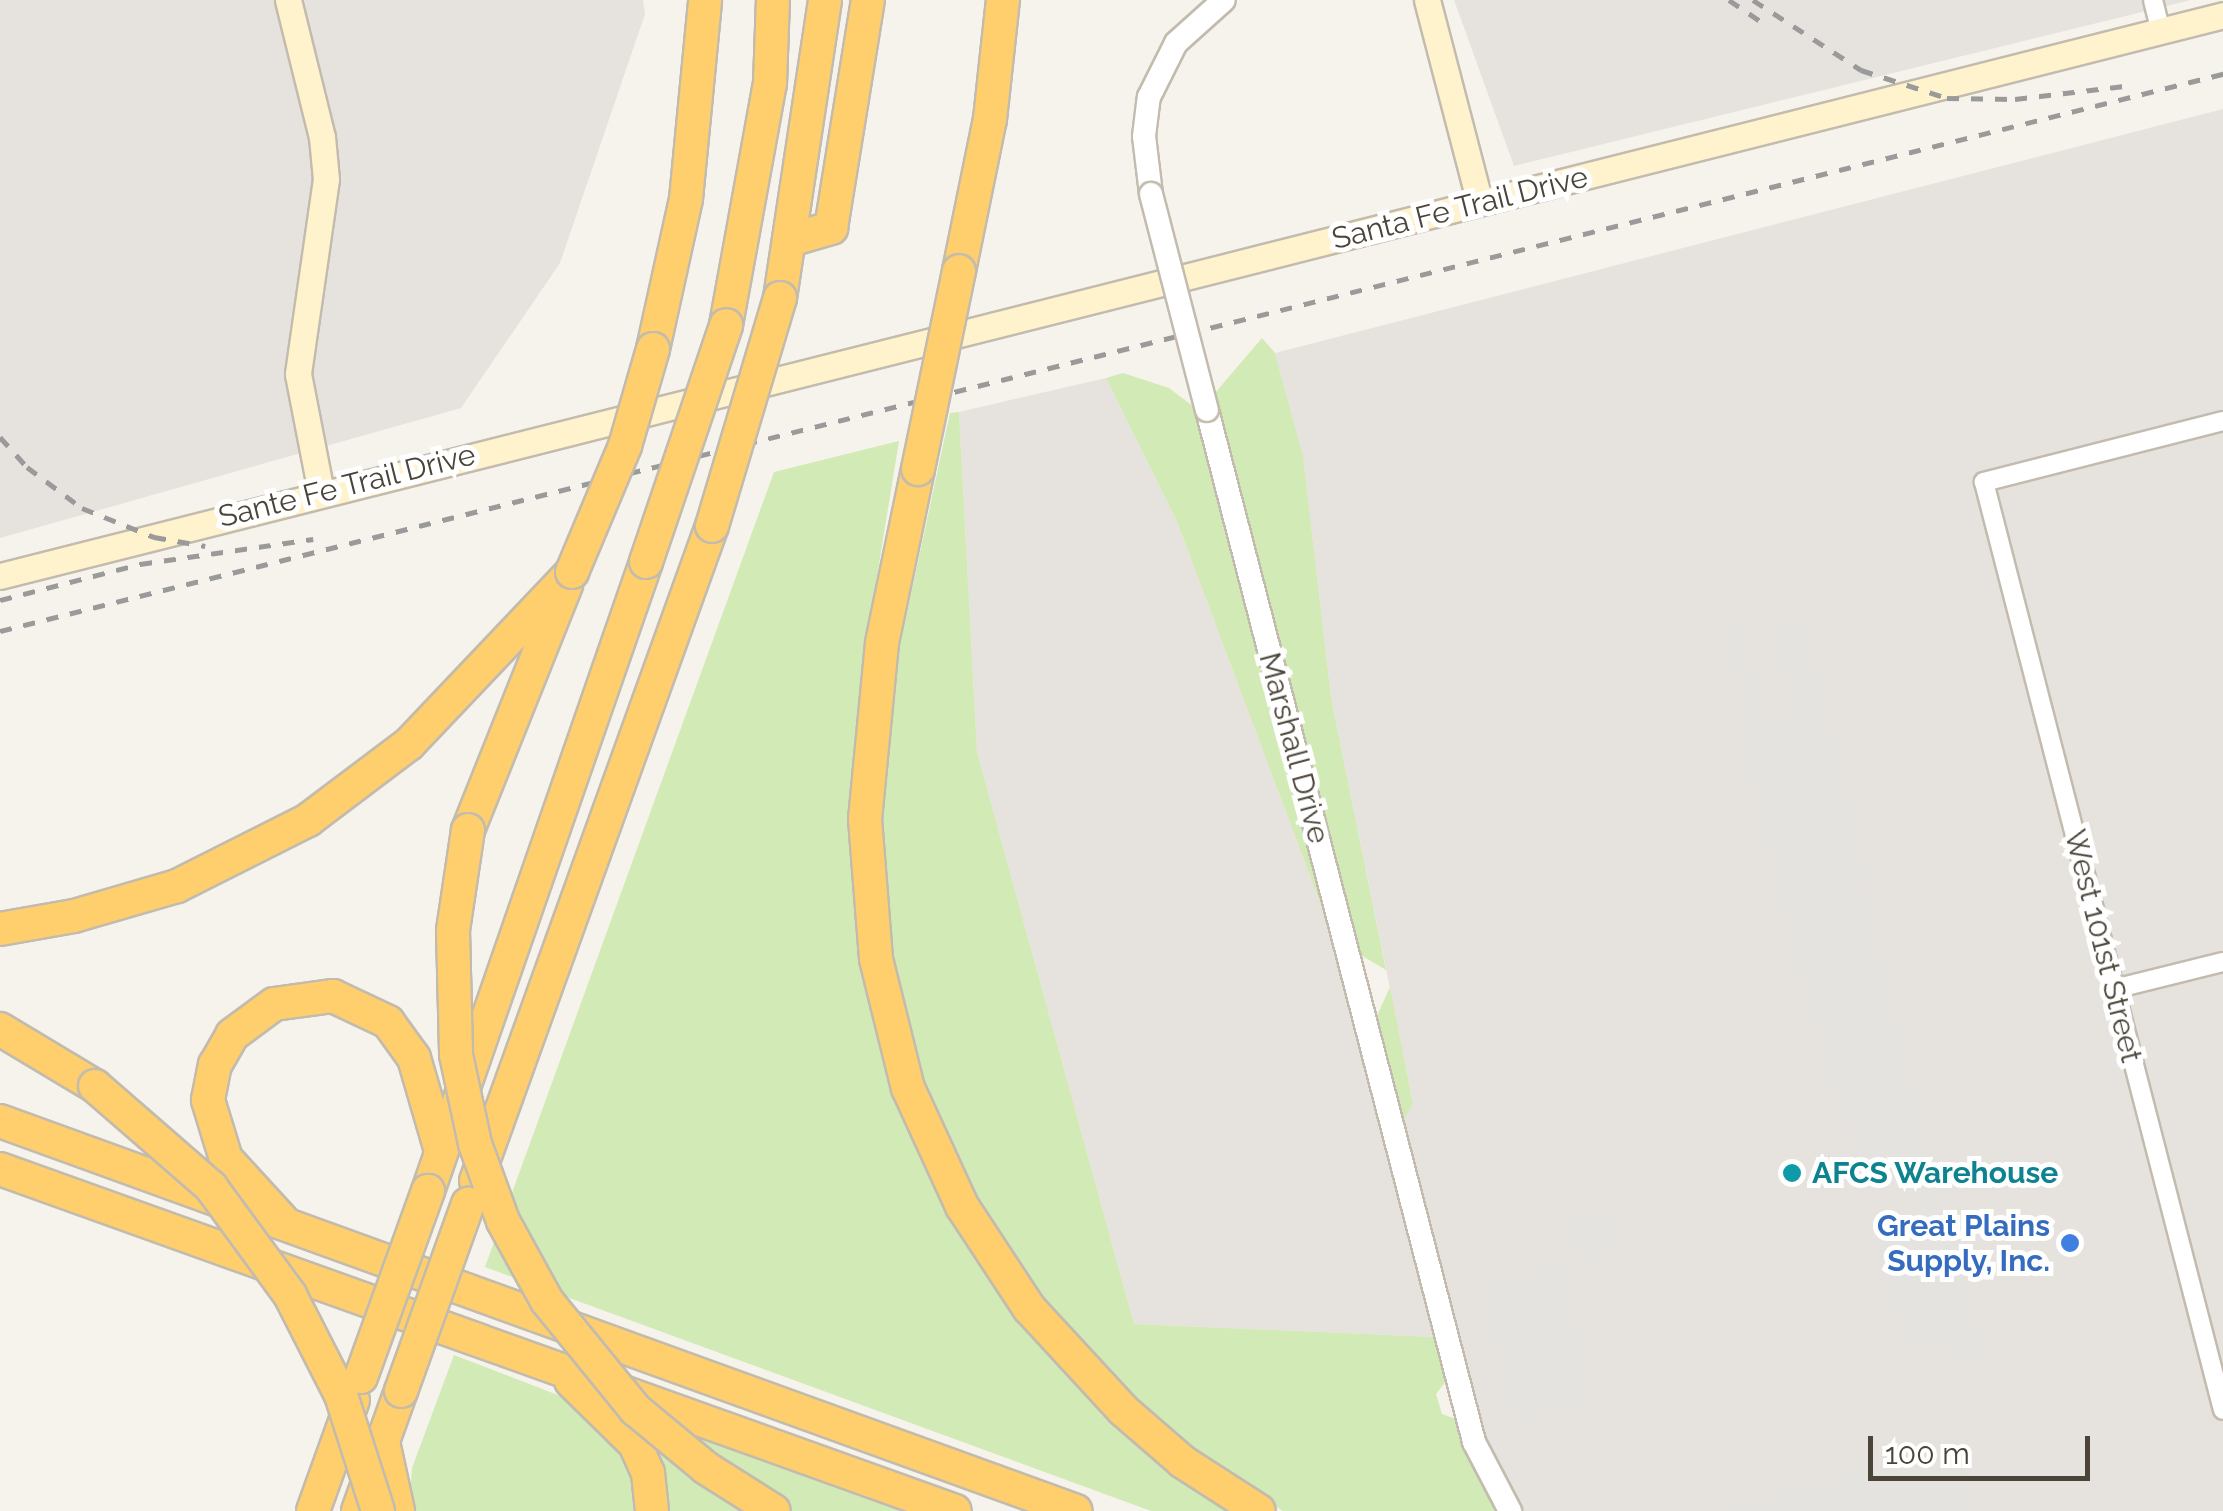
<!DOCTYPE html>
<html>
<head>
<meta charset="utf-8">
<style>
	body { margin:0 }
	#map { position:relative; width:2223px; height:1511px; overflow:hidden; background:#f6f3ec; font-family:Raleway,sans-serif }
	div>[style] { position:absolute }
	.industrial>* { inset:0; background:#e6e2dd }
	.green>* { inset:0; background:#d2eab5 }
	.parking>* { inset:0; background:#e5e3e0 }
	.roads { filter:drop-shadow(2px 0 #c2bbae) drop-shadow(-2px 0 #c2bbae) drop-shadow(0 2px #c2bbae) drop-shadow(0 -2px #c2bbae) }
	.minor>* { height:18px; margin:-9px; padding:0 9px; transform-origin:9px; border-radius:9px; background:#fff }
	.tertiary>* { height:22px; margin:-11px; padding:0 11px; transform-origin:11px; border-radius:11px; background:#fff }
	.secondary>* { height:25px; margin:-12.5px; padding:0 12.5px; transform-origin:12.5px; border-radius:12.5px; background:#fff3cd }
	.motorway>* { height:32px; margin:-16px; padding:0 16px; transform-origin:16px; border-radius:16px; background:#ffcf6e }
	.rail>* { height:5px; margin-top:-2.5px; transform-origin:0; background:repeating-linear-gradient(90deg,#9a9a9a 0 12px,transparent 0 24px) }
	.bridges { filter:drop-shadow(2px 0 #c2bbae) drop-shadow(-2px 0 #c2bbae) drop-shadow(0 2px #c2bbae) drop-shadow(0 -2px #c2bbae) }
	.tertiary-bridge>* { height:22px; margin:-11px; padding:0 11px; transform-origin:11px; border-radius:11px; background:#fff }
	.motorway-bridge>* { height:32px; margin:-16px; padding:0 16px; transform-origin:16px; border-radius:16px; background:#ffcf6e }
	.dots>* { width:28px; height:28px; translate:-50% -50%; box-sizing:border-box; border:5px solid #fff; border-radius:50% }
	span { translate:-50% -50%; white-space:nowrap; text-align:center; line-height:1.15; -webkit-text-stroke:10px #fff; paint-order:stroke }
	.street-label { font-size:30px; color:#4b4439 }
	.culture-label { font-size:30px; color:#0d838f; font-weight:700 }
	.left { translate:0 -50%; text-align:left }
	.shop-label { font-size:30px; color:#366cbe; font-weight:700 }
	.right { translate:-100% -50%; text-align:right }
	.scale { position:absolute; left:1868px; top:1436px; width:222px; height:45px; box-sizing:border-box; border:5px solid #4b4439; border-top:0; padding-left:12px; font-size:30px; line-height:35px; white-space:nowrap; color:#4b4439; -webkit-text-stroke:8px #fff; paint-order:stroke }
</style>
</head>
<body>
<div id="map">
	<div class="industrial">
		<div style="clip-path:polygon(0 0,643px 0,645px 14px,560px 263px,461px 408px,0 538px)"></div>
		<div style="clip-path:polygon(1454px 0,2191px 0,1514px 166px)"></div>
		<div style="clip-path:polygon(2223px 109px,2223px 1511px,1522px 1511px,1483px 1438px,1403px 1122px,1413px 1102px,1331px 697px,1303px 457px,1275px 353px)"></div>
		<div style="clip-path:polygon(1106px 378px,1178px 524px,1333px 937px,1435px 1337px,1134px 1324px,977px 752px,959px 412px)"></div>
	</div>
	<div class="green">
		<div style="clip-path:polygon(1262px 338px,1275px 353px,1303px 456px,1331px 697px,1386px 970px,1359px 954px,1215px 393px)"></div>
		<div style="clip-path:polygon(1123px 373px,1169px 388px,1194px 407px,1325px 916px,1178px 524px,1106px 378px)"></div>
		<div style="clip-path:polygon(959px 412px,977px 752px,1134px 1324px,1435px 1337px,1446px 1381px,1436px 1394px,1442px 1414px,1456px 1419px,1495px 1511px,1283px 1511px,1194px 1456px,1086px 1359px,984px 1221px,914px 1063px,887px 953px,878px 833px,893px 678px,950px 413px)"></div>
		<div style="clip-path:polygon(899px 441px,861px 675px,853px 806px,861px 955px,947px 1206px,1238px 1511px,1151px 1511px,485px 1267px,774px 472px)"></div>
		<div style="clip-path:polygon(1390px 987px,1413px 1103px,1403px 1122px,1376px 1018px)"></div>
		<div style="clip-path:polygon(454px 1355px,568px 1399px,621px 1451px,635px 1480px,638px 1511px,409px 1511px,412px 1468px)"></div>
		<div style="clip-path:polygon(638px 1426px,670px 1428px,901px 1511px,661px 1511px)"></div>
	</div>
	<div class="parking">
		<div style="clip-path:polygon(1800px 613px,1868px 879px,1862px 890px,1983px 1357px,1967px 1362px,1941px 1346px,1906px 1353px,1872px 1222px,1918px 1210px,1908px 1173px,1877px 1181px,1874px 1169px,1859px 1173px,1838px 1090px,1831px 1091px,1740px 736px,1747px 734px,1747px 725px,1723px 623px,1738px 619px,1764px 720px,1771px 725px,1795px 718px,1773px 621px)"></div>
		<div style="clip-path:polygon(1606px 1212px,1616px 1251px,1581px 1261px,1571px 1222px)"></div>
		<div style="clip-path:polygon(evenodd,1561px 1266px,1596px 1402px,1516px 1422px,1482px 1290px,1561px 1266px,1534px 1301px,1540px 1305px,1559px 1394px,1552px 1390px,1534px 1301px)"></div>
		<div style="clip-path:polygon(1936px 1451px,1937px 1462px,1958px 1457px,1972px 1511px,1720px 1511px)"></div>
	</div>
	<div class="roads">
		<div class="minor">
			<div style="left:2153px;top:0;width:32px;rotate:76deg"></div>
			<div style="left:2223px;top:421px;width:247px;rotate:165.7deg"></div>
			<div style="left:1984px;top:482px;width:958px;rotate:75.56deg"></div>
			<div style="left:2114px;top:989px;width:112px;rotate:-13.9deg"></div>
		</div>
		<div class="tertiary">
			<div style="left:1151px;top:194px;width:58px;rotate:-96.9deg"></div>
			<div style="left:1144px;top:136px;width:39px;rotate:-83deg"></div>
			<div style="left:1149px;top:97px;width:60px;rotate:-63.4deg"></div>
			<div style="left:1176px;top:43px;width:64px;rotate:-41.9deg"></div>
			<div style="left:1207px;top:410px;width:1066px;rotate:75.49deg"></div>
			<div style="left:1474px;top:1442px;width:78px;rotate:62.4deg"></div>
		</div>
		<div class="secondary">
			<div style="left:288px;top:0;width:141px;rotate:76.1deg"></div>
			<div style="left:322px;top:137px;width:42px;rotate:84.6deg"></div>
			<div style="left:326px;top:179px;width:197px;rotate:98.2deg"></div>
			<div style="left:298px;top:374px;width:120px;rotate:79deg"></div>
			<div style="left:1427px;top:0;width:207px;rotate:75.4deg"></div>
			<div style="left:0;top:576px;width:2293px;rotate:-14.16deg"></div>
		</div>
		<div class="motorway">
			<div style="left:793px;top:239px;width:40px;rotate:-16deg"></div>
			<div style="left:831px;top:228px;width:231px;rotate:-80.8deg"></div>
			<div style="left:959px;top:271px;width:155px;rotate:-78.5deg"></div>
			<div style="left:990px;top:119px;width:120px;rotate:-83.8deg"></div>
			<div style="left:780px;top:298px;width:301px;rotate:-81.4deg"></div>
			<div style="left:726px;top:325px;width:245px;rotate:-79.7deg"></div>
			<div style="left:770px;top:84px;width:84px;rotate:-88deg"></div>
			<div style="left:653px;top:349px;width:154px;rotate:-77.6deg"></div>
			<div style="left:686px;top:199px;width:200px;rotate:-84.5deg"></div>
			<div style="left:918px;top:469px;width:178px;rotate:101.7deg"></div>
			<div style="left:882px;top:643px;width:177px;rotate:95.5deg"></div>
			<div style="left:865px;top:819px;width:140px;rotate:85.5deg"></div>
			<div style="left:876px;top:959px;width:133px;rotate:76.1deg"></div>
			<div style="left:908px;top:1088px;width:130px;rotate:65.4deg"></div>
			<div style="left:962px;top:1206px;width:122px;rotate:56.7deg"></div>
			<div style="left:1029px;top:1308px;width:139px;rotate:47.3deg"></div>
			<div style="left:1123px;top:1410px;width:79px;rotate:40.9deg"></div>
			<div style="left:1183px;top:1462px;width:90px;rotate:32.8deg"></div>
			<div style="left:468px;top:830px;width:264px;rotate:-68.2deg"></div>
			<div style="left:0;top:929px;width:75px;rotate:-10deg"></div>
			<div style="left:74px;top:916px;width:107px;rotate:-16.2deg"></div>
			<div style="left:177px;top:886px;width:147px;rotate:-26.7deg"></div>
			<div style="left:308px;top:820px;width:126px;rotate:-37deg"></div>
			<div style="left:409px;top:744px;width:237px;rotate:-46.5deg"></div>
			<div style="left:0;top:1029px;width:111px;rotate:31deg"></div>
			<div style="left:0;top:1121px;width:1144px;rotate:19.92deg"></div>
			<div style="left:0;top:1169px;width:1014px;rotate:19.7deg"></div>
			<div style="left:476px;top:1181px;width:696px;rotate:-70.19deg"></div>
			<div style="left:428px;top:1191px;width:666px;rotate:-70.88deg"></div>
			<div style="left:284px;top:1222px;width:86px;rotate:-132.6deg"></div>
			<div style="left:226px;top:1159px;width:62px;rotate:-107deg"></div>
			<div style="left:208px;top:1100px;width:36px;rotate:-79deg"></div>
			<div style="left:215px;top:1065px;width:34px;rotate:-60deg"></div>
			<div style="left:232px;top:1035px;width:52px;rotate:-36.4deg"></div>
			<div style="left:274px;top:1004px;width:60px;rotate:-7.7deg"></div>
			<div style="left:333px;top:996px;width:61px;rotate:25.3deg"></div>
			<div style="left:388px;top:1022px;width:44px;rotate:54.2deg"></div>
			<div style="left:414px;top:1058px;width:97px;rotate:73.8deg"></div>
			<div style="left:571px;top:1381px;width:90px;rotate:44.5deg"></div>
			<div style="left:635px;top:1444px;width:32px;rotate:66deg"></div>
			<div style="left:648px;top:1473px;width:38px;rotate:84deg"></div>
			<div style="left:383px;top:1442px;width:71px;rotate:77.7deg"></div>
			<div style="left:313px;top:1511px;width:118px;rotate:-70.2deg"></div>
			<div style="left:358px;top:1511px;width:127px;rotate:-70.3deg"></div>
		</div>
	</div>
	<div class="rail">
		<div style="left:1729px;top:0;width:45px;rotate:34deg"></div>
		<div style="left:1753px;top:0;width:129px;rotate:32.9deg"></div>
		<div style="left:1861px;top:70px;width:90px;rotate:18deg"></div>
		<div style="left:1947px;top:98px;width:68px;rotate:0.8deg"></div>
		<div style="left:2015px;top:99px;width:110px;rotate:-6.8deg"></div>
		<div style="left:0;top:437px;width:40px;rotate:48deg"></div>
		<div style="left:27px;top:467px;width:69px;rotate:36.7deg"></div>
		<div style="left:82px;top:508px;width:78px;rotate:21.9deg"></div>
		<div style="left:154px;top:537px;width:52px;rotate:10deg"></div>
		<div style="left:0;top:600px;width:145px;rotate:-14.4deg"></div>
		<div style="left:140px;top:564px;width:175px;rotate:-8.2deg"></div>
		<div style="left:0;top:631px;width:2292px;rotate:-14.07deg"></div>
	</div>
	<div class="bridges">
		<div class="tertiary-bridge">
			<div style="left:1151px;top:194px;width:223px;rotate:75.5deg"></div>
		</div>
		<div class="motorway-bridge">
			<div style="left:918px;top:469px;width:202px;rotate:-78.3deg"></div>
			<div style="left:712px;top:526px;width:238px;rotate:-73.4deg"></div>
			<div style="left:646px;top:562px;width:250px;rotate:-71.3deg"></div>
			<div style="left:572px;top:572px;width:137px;rotate:-67.2deg"></div>
			<div style="left:625px;top:446px;width:101px;rotate:-73.9deg"></div>
			<div style="left:468px;top:830px;width:101px;rotate:98.5deg"></div>
			<div style="left:453px;top:930px;width:125px;rotate:88.6deg"></div>
			<div style="left:456px;top:1055px;width:91px;rotate:77.9deg"></div>
			<div style="left:475px;top:1144px;width:82px;rotate:70deg"></div>
			<div style="left:503px;top:1221px;width:91px;rotate:61.2deg"></div>
			<div style="left:547px;top:1301px;width:141px;rotate:50.8deg"></div>
			<div style="left:636px;top:1410px;width:91px;rotate:39.6deg"></div>
			<div style="left:706px;top:1468px;width:80px;rotate:32.3deg"></div>
			<div style="left:95px;top:1086px;width:154px;rotate:41deg"></div>
			<div style="left:211px;top:1187px;width:134px;rotate:53.8deg"></div>
			<div style="left:290px;top:1295px;width:112px;rotate:63deg"></div>
			<div style="left:341px;top:1395px;width:122px;rotate:72.3deg"></div>
			<div style="left:361px;top:1377px;width:198px;rotate:-70.2deg"></div>
			<div style="left:401px;top:1391px;width:199px;rotate:-70.3deg"></div>
		</div>
	</div>
	<div class="dots">
		<div style="left:1792px;top:1173px;background:#0f9aa8"></div>
		<div style="left:2070px;top:1243px;background:#3f7fe0"></div>
	</div>
	<div class="street-label">
		<span style="left:1460px;top:208px;rotate:-14deg">Santa Fe Trail Drive</span>
		<span style="left:347px;top:486px;rotate:-14deg">Sante Fe Trail Drive</span>
		<span style="left:1294px;top:748px;rotate:75deg">Marshall Drive</span>
		<span style="left:2103px;top:946px;rotate:76deg">West 101st Street</span>
	</div>
	<div class="culture-label">
		<span class="left" style="left:1812px;top:1173px">AFCS Warehouse</span>
	</div>
	<div class="shop-label">
		<span class="right" style="left:2050px;top:1243px">Great Plains<br>Supply, Inc.</span>
	</div>
	<div class="scale">100 m</div>
</div>
</body>
</html>
